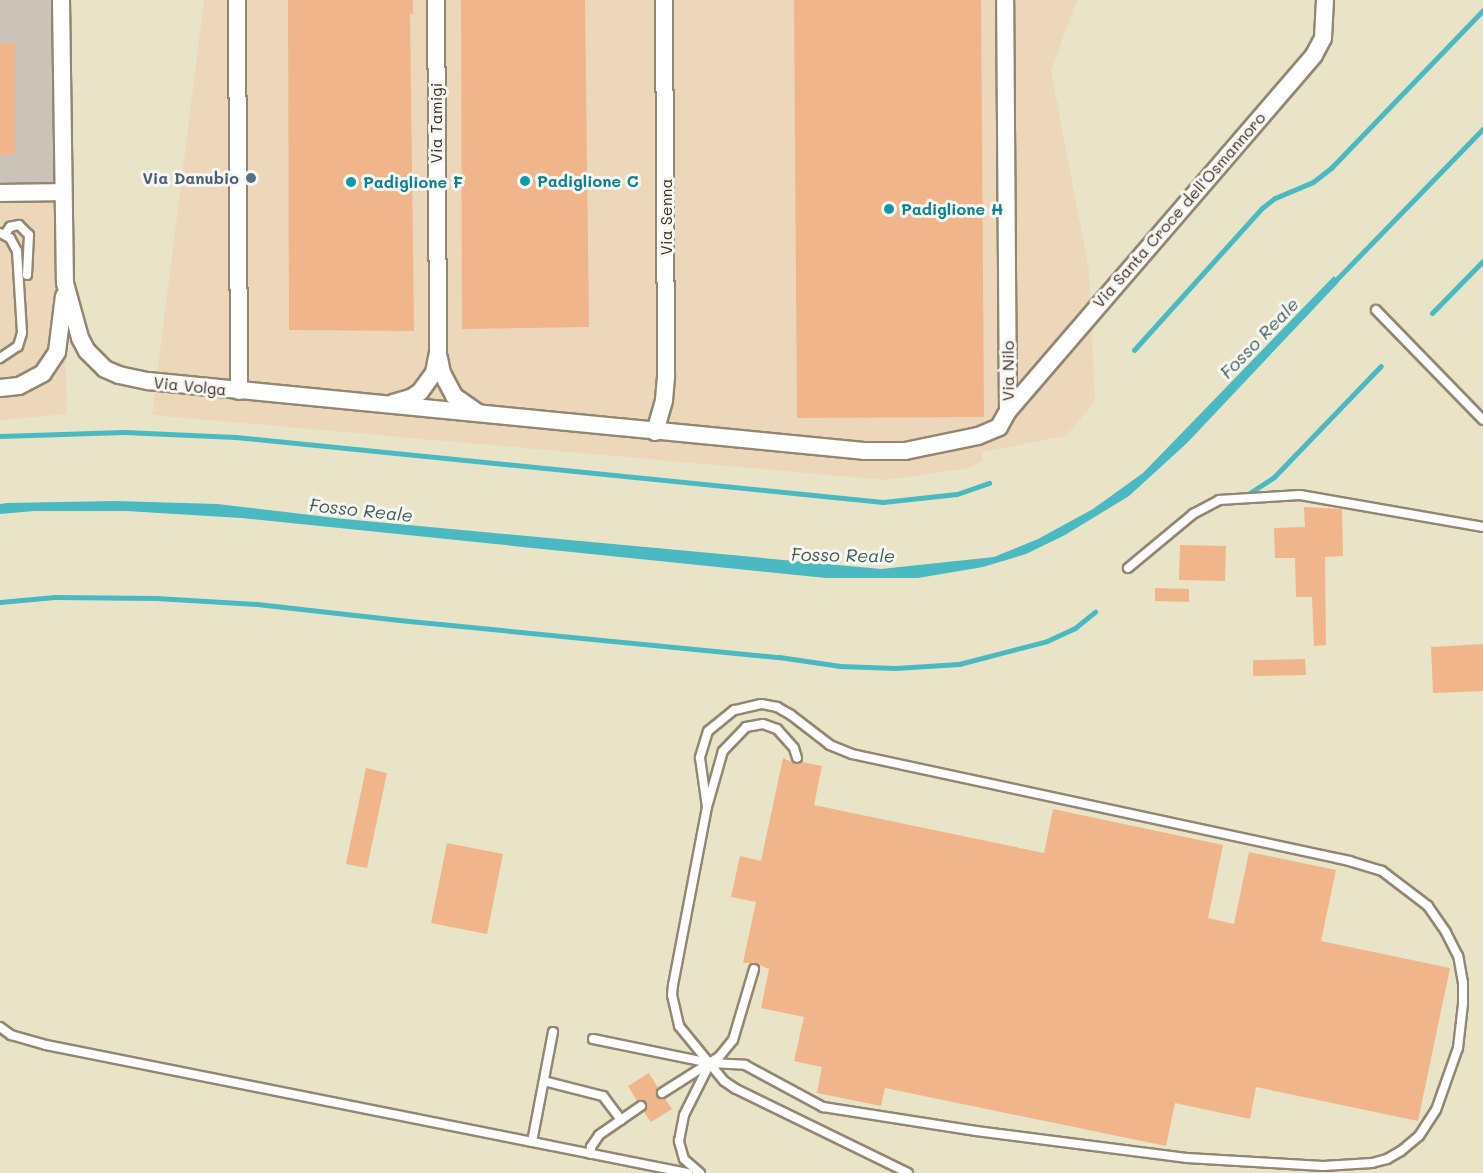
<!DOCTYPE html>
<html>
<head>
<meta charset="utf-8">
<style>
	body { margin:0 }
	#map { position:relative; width:1483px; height:1173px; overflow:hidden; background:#e9e4c7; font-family:Mali,sans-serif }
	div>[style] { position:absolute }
	.built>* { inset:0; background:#ecd7ba }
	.industrial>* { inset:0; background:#cbc2b8 }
	.water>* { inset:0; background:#4ab9c2 }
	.stream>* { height:5px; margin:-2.5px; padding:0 2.5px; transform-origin:2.5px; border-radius:2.5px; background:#4ab9c2 }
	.building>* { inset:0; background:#f0b58b }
	.roads { filter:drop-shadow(2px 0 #928772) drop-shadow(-2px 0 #928772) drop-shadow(0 2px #928772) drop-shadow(0 -2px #928772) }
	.service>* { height:8px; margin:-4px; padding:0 4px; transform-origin:4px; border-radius:4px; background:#fff }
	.minor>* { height:16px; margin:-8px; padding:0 8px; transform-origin:8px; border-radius:8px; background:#fff }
	.dots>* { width:16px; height:16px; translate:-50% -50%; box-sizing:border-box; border:3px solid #f6f6f2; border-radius:50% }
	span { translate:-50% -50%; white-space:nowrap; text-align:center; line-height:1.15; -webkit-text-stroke:6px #f6f6f2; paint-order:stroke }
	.street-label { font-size:16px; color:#3b2a1e }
	.service-label { font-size:16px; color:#4e5e75; font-weight:700 }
	.right { translate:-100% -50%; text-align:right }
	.culture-label { font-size:16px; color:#0d838f; font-weight:700 }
	.left { translate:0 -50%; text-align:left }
	.water-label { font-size:18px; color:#405c57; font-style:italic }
</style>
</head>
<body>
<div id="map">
	<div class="built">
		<div style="clip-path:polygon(204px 0,1077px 0,1051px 71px,1089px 271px,1095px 402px,1066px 436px,982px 452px,983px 460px,970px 468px,886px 480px,152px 415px)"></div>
		<div style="clip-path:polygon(61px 191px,67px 414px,0 420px,0 192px)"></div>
	</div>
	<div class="industrial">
		<div style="clip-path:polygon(0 0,59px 0,61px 191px,0 192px)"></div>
	</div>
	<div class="water">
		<div style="clip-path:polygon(1334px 276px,1339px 282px,1187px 443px,1129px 496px,1065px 535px,1026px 554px,983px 567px,918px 578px,826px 578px,241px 518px,126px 511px,34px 511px,0 514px,0 504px,7px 503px,116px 501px,217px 504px,344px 519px,881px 569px,994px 557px,1038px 539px,1093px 509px,1143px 473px)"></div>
	</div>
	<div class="stream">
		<div style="left:1333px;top:283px;width:215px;rotate:-45.8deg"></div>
		<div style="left:1432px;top:313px;width:73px;rotate:-45.6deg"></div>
		<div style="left:1134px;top:350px;width:191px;rotate:-48deg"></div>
		<div style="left:1262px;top:208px;width:16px;rotate:-38deg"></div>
		<div style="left:1275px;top:198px;width:41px;rotate:-22.8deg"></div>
		<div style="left:1313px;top:182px;width:24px;rotate:-38deg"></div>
		<div style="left:1332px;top:167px;width:218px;rotate:-46.1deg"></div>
		<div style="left:0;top:436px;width:124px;rotate:-1.8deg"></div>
		<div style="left:124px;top:432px;width:111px;rotate:2.6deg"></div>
		<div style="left:235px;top:437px;width:651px;rotate:5.73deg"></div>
		<div style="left:883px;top:502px;width:74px;rotate:-6.2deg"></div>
		<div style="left:957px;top:494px;width:34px;rotate:-19deg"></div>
		<div style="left:1248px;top:494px;width:31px;rotate:-33deg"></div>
		<div style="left:1274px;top:477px;width:154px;rotate:-46.1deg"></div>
		<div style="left:0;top:602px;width:55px;rotate:-5.2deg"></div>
		<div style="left:55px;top:597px;width:101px;rotate:0.6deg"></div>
		<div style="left:156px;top:598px;width:101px;rotate:3.4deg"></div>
		<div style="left:257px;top:604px;width:143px;rotate:6.4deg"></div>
		<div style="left:399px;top:620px;width:382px;rotate:5.6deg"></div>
		<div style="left:779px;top:657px;width:62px;rotate:8.4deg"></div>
		<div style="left:840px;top:666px;width:55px;rotate:2.1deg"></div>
		<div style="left:895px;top:668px;width:64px;rotate:-3.6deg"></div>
		<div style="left:959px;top:664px;width:91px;rotate:-14.6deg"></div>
		<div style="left:1047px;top:641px;width:31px;rotate:-25deg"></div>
		<div style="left:1075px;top:628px;width:26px;rotate:-39deg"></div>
	</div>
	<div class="building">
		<div style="clip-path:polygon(288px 0,413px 0,413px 14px,410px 14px,414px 331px,289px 330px)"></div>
		<div style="clip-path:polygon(461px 0,585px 0,589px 327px,462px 329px)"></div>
		<div style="clip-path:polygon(794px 0,981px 0,984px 417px,797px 418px)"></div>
		<div style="clip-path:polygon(0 43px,15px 43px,15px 154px,0 155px)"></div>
		<div style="clip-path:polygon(1304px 507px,1342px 509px,1343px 556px,1325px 557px,1326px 645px,1314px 646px,1312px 597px,1296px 597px,1295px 558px,1275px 558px,1274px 528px,1305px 527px)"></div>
		<div style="clip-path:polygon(1180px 545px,1226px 546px,1225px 581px,1179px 580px)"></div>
		<div style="clip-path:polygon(1155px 588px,1189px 589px,1189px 602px,1155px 601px)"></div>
		<div style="clip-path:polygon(1483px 644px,1483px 691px,1433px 693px,1431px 647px)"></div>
		<div style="clip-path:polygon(1305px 659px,1306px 675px,1253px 676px,1253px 660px)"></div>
		<div style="clip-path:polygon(783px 758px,796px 764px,802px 762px,822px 766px,814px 805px,1044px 853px,1053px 809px,1223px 845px,1208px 918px,1234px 924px,1249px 852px,1336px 870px,1321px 941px,1450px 968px,1418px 1121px,1256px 1087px,1250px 1119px,1175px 1103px,1166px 1146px,885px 1088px,881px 1106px,817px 1093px,822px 1067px,794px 1061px,804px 1017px,761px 1008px,769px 969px,755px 963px,743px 963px,756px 902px,731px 897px,740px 856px,761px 861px)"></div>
		<div style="clip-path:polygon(366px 768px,387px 773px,367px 868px,346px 864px)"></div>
		<div style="clip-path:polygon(447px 843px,503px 854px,487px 934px,431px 923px)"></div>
		<div style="clip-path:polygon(649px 1073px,658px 1088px,657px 1097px,665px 1099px,672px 1109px,651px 1122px,644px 1112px,647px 1103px,637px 1101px,628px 1086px)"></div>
	</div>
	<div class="roads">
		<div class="service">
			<div style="left:0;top:233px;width:11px;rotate:27deg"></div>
			<div style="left:10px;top:238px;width:15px;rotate:62deg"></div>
			<div style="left:17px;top:251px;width:82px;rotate:86.5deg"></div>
			<div style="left:22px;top:333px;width:14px;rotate:107deg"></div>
			<div style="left:18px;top:346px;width:22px;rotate:146deg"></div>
			<div style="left:5px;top:234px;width:9px;rotate:-54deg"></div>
			<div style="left:10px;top:227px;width:9px;rotate:-13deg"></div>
			<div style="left:19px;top:225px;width:14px;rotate:45deg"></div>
			<div style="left:29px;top:235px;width:40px;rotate:92.9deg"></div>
			<div style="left:1376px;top:310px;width:153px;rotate:45.8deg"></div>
			<div style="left:1128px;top:568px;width:85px;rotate:-39.7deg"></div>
			<div style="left:1193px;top:514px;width:30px;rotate:-28deg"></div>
			<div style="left:1219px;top:500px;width:81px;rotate:-3.5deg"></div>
			<div style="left:1300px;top:495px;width:186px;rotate:9.9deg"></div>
			<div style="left:707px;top:807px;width:181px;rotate:100.8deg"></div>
			<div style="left:673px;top:985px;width:10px;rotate:96deg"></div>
			<div style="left:672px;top:995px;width:32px;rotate:77deg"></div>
			<div style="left:679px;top:1026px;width:71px;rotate:50.7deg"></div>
			<div style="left:724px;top:1081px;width:14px;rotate:34deg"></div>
			<div style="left:736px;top:1089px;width:191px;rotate:26deg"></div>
			<div style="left:0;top:1027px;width:14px;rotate:36deg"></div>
			<div style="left:11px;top:1035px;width:36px;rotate:16deg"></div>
			<div style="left:46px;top:1045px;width:655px;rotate:11.28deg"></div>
			<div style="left:593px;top:1039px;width:119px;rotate:11.6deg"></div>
			<div style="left:710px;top:1063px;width:35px;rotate:3deg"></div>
			<div style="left:745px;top:1065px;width:89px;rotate:28.3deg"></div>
			<div style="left:823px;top:1107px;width:155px;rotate:8.9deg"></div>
			<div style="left:976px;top:1131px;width:213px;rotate:7.3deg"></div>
			<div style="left:1187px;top:1158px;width:136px;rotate:3.4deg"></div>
			<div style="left:1323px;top:1166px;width:49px;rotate:-3.5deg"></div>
			<div style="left:1372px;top:1163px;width:16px;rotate:-15deg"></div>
			<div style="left:1387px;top:1159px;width:16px;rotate:-30deg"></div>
			<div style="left:1401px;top:1151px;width:23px;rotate:-40deg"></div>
			<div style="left:1419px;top:1136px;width:31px;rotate:-57deg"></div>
			<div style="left:1436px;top:1110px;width:66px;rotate:-70.5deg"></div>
			<div style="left:1458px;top:1048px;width:44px;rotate:-83.5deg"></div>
			<div style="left:1463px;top:1004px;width:21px;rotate:-90deg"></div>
			<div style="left:1463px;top:983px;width:27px;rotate:-100deg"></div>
			<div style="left:1458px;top:956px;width:27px;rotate:-117deg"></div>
			<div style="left:1446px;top:932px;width:32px;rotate:-125deg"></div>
			<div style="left:1428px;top:906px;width:58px;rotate:-142.7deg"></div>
			<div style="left:1382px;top:871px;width:34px;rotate:-163deg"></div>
			<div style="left:1350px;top:861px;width:509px;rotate:-167.87deg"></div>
			<div style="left:852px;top:754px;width:24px;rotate:-158deg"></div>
			<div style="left:830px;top:745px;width:49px;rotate:-142.4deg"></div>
			<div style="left:791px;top:715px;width:16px;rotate:-150deg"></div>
			<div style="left:777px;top:707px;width:16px;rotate:-169deg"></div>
			<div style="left:761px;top:704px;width:28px;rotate:167deg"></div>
			<div style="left:734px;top:710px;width:33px;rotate:141deg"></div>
			<div style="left:708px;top:731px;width:28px;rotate:107deg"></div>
			<div style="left:700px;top:758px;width:49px;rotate:81.9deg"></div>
			<div style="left:707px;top:807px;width:58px;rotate:-74.1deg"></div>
			<div style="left:723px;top:751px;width:33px;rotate:-46deg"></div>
			<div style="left:746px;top:727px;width:17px;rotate:-10deg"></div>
			<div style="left:763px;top:724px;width:15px;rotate:20deg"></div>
			<div style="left:777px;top:729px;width:25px;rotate:48deg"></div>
			<div style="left:794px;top:748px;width:10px;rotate:73deg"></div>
			<div style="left:544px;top:1081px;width:61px;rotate:14.3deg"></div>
			<div style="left:603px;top:1096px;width:30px;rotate:53deg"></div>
			<div style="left:662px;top:1093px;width:67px;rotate:-32.3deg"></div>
			<div style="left:719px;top:1057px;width:22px;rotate:-51deg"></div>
			<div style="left:733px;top:1040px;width:74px;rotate:-73.5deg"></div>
			<div style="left:532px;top:1142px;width:112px;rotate:-79.2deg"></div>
			<div style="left:591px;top:1154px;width:7px;rotate:-90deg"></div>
			<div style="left:591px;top:1147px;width:14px;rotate:-56deg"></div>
			<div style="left:599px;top:1135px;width:51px;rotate:-34.6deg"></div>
			<div style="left:700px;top:1173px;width:21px;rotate:-139deg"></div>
			<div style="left:684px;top:1159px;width:19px;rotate:-106deg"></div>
			<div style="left:679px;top:1141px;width:26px;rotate:-79deg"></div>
			<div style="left:684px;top:1115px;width:58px;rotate:-63.4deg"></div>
		</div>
		<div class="minor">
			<div style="left:61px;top:0;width:283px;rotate:89.2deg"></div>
			<div style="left:65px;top:283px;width:57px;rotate:74.7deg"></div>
			<div style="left:80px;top:338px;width:15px;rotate:62deg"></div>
			<div style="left:87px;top:351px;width:25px;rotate:45deg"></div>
			<div style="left:105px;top:369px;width:15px;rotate:23deg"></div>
			<div style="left:119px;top:375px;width:30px;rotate:12deg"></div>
			<div style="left:148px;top:381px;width:719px;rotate:5.58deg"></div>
			<div style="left:864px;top:451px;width:41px"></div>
			<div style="left:905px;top:451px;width:75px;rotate:-11.6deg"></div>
			<div style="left:978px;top:436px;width:23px;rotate:-23deg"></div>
			<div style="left:999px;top:427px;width:18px;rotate:-61deg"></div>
			<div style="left:1008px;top:411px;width:411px;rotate:-90.4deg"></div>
			<div style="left:237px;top:0;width:391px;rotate:89.7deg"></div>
			<div style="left:0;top:193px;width:62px;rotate:-0.9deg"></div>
			<div style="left:439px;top:358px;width:15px;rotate:79deg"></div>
			<div style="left:442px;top:373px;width:26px;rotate:62deg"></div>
			<div style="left:454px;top:396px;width:28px;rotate:35deg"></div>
			<div style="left:0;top:388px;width:19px;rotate:-6deg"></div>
			<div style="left:19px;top:386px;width:27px;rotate:-28deg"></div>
			<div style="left:43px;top:373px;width:25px;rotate:-56deg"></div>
			<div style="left:57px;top:352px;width:56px;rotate:-82.9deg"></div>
			<div style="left:393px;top:403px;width:19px;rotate:-16deg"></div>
			<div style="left:411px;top:398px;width:11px;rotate:-34deg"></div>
			<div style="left:420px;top:392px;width:24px;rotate:-54deg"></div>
			<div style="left:434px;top:373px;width:20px;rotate:-79deg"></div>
			<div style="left:438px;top:353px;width:353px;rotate:-90.3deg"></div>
			<div style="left:1008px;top:411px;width:469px;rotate:-49.3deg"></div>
			<div style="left:1314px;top:55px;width:19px;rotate:-62deg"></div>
			<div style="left:1323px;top:38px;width:38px;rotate:-87deg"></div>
			<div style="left:655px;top:432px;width:33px;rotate:-74deg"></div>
			<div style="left:664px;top:400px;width:25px;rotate:-85deg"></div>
			<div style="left:666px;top:375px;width:375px;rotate:-90.3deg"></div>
		</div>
	</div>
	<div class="dots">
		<div style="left:251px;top:178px;background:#5c6f8a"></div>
		<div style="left:525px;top:181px;background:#0f9aa8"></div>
		<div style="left:351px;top:182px;background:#0f9aa8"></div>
		<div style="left:889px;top:209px;background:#0f9aa8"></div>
	</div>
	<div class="street-label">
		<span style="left:436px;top:123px;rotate:-90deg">Via Tamigi</span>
		<span style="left:1179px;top:210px;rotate:-49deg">Via Santa Croce dell'Osmannoro</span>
		<span style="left:666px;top:217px;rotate:-90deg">Via Senna</span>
		<span style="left:1008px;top:371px;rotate:-90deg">Via Nilo</span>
		<span style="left:190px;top:386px;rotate:6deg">Via Volga</span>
	</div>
	<div class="service-label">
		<span class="right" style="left:239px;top:178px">Via Danubio</span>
	</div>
	<div class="culture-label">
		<span class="left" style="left:537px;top:181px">Padiglione C</span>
		<span class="left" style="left:363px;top:182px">Padiglione F</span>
		<span class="left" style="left:901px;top:209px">Padiglione H</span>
	</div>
	<div class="water-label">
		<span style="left:1259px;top:338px;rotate:-46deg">Fosso Reale</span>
		<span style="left:361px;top:510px;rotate:6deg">Fosso Reale</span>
		<span style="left:843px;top:555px;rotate:1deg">Fosso Reale</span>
	</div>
</div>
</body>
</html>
